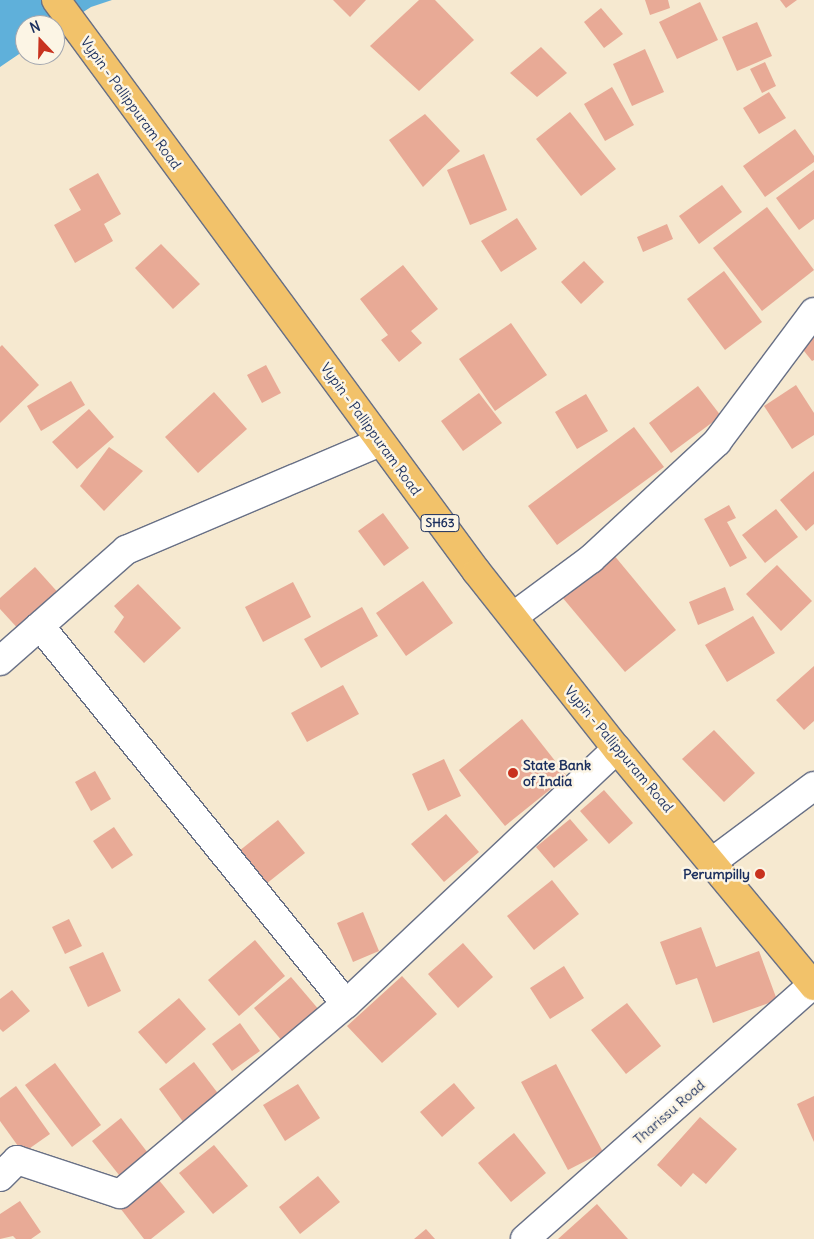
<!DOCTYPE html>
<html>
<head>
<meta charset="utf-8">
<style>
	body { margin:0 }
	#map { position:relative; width:814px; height:1239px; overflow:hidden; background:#f6e9d0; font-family:Delius,sans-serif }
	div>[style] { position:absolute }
	.water>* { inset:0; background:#5fb0da }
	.building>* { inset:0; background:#e8aa96 }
	.roads { filter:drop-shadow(1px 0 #687086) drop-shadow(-1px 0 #687086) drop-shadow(0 1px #687086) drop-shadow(0 -1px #687086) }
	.minor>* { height:28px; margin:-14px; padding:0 14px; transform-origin:14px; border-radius:14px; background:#fff }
	.major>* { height:28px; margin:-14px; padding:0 14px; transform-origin:14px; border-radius:14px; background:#f2c26a }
	.dots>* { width:14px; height:14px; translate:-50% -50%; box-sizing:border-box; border:2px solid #fcf5e5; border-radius:50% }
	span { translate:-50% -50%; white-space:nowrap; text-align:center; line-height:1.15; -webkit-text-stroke:5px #fcf5e5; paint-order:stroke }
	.shield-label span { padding:1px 4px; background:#fcf5e5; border:1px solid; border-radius:4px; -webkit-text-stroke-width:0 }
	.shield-label { font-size:12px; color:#1b2f5e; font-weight:700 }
	.street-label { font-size:14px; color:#1b2f5e }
	.poi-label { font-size:14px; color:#1b2f5e; font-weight:700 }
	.left { translate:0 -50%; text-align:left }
	.right { translate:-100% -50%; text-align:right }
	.north { position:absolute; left:15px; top:15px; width:50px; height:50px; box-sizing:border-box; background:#fcf5e5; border:1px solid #a2a6af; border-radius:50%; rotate:339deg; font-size:14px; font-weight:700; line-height:20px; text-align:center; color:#1b2f5e }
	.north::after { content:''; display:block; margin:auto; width:18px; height:22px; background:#c8321e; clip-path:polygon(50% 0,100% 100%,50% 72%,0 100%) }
</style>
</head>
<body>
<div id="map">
	<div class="water">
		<div style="clip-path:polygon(0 0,112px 0,91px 7px,55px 30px,55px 25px,25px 25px,25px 50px,0 67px)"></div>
	</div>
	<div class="building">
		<div style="clip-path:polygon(333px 0,366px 0,350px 17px)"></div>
		<div style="clip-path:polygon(419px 0,435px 0,474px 40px,419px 91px,370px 46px)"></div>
		<div style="clip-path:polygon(645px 0,668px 0,670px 8px,650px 15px)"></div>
		<div style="clip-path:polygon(780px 0,797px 0,786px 8px)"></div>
		<div style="clip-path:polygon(700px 2px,718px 40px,677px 59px,659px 22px)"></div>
		<div style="clip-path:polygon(601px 8px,623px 34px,604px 48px,584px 22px)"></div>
		<div style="clip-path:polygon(757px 22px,772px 56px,737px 71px,722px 37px)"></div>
		<div style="clip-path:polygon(541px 47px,567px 73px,537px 97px,510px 73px)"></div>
		<div style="clip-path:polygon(645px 49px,664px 92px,632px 106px,613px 64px)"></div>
		<div style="clip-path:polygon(765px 62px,776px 86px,762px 93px,750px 69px)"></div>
		<div style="clip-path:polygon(612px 87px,634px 125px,605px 141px,584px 104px)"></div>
		<div style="clip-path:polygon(769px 92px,786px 118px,759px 134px,743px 108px)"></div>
		<div style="clip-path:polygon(570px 112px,616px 169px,581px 196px,536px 139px)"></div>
		<div style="clip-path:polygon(425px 114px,460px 151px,423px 187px,389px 140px)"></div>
		<div style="clip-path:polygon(795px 129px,814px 156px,814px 162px,765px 197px,743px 166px)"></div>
		<div style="clip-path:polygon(484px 154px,507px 210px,470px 225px,447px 170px)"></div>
		<div style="clip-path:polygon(814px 170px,814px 219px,799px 230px,776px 198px)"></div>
		<div style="clip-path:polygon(98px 173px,121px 214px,104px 224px,113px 241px,75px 263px,54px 225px,81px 210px,69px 189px)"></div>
		<div style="clip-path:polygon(722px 185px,742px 212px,699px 244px,679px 216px)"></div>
		<div style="clip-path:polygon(767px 207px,814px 270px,762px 311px,713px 248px)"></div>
		<div style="clip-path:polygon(517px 218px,537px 249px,501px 272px,481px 241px)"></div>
		<div style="clip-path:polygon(667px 224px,673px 239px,643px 252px,637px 237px)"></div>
		<div style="clip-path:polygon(161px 244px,200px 284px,173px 309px,135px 268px)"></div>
		<div style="clip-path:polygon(584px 261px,604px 282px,581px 304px,561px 282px)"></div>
		<div style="clip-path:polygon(403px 265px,438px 309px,411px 331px,422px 343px,399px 362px,381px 340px,388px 335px,360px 299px)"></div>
		<div style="clip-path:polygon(724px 271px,762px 322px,725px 350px,687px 299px)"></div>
		<div style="clip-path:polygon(511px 323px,547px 375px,495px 411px,459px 359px)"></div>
		<div style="clip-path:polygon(814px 323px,814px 360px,812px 361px,796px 341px)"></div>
		<div style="clip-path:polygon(2px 345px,39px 385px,0 423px,0 347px)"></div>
		<div style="clip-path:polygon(266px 365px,281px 393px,262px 403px,247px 375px)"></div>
		<div style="clip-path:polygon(71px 381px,85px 405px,41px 431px,27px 406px)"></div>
		<div style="clip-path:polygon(796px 385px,814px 413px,814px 435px,792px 449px,764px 406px)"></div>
		<div style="clip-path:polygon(698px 386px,721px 416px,671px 453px,649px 423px)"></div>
		<div style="clip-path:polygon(214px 392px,247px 429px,198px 473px,165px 437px)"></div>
		<div style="clip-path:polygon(479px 393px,502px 423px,463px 451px,441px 421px)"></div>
		<div style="clip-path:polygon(586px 394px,608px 431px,577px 449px,555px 412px)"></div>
		<div style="clip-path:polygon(89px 409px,114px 437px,77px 469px,52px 442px)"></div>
		<div style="clip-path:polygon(634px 427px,664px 467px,557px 545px,528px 506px)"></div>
		<div style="clip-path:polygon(109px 447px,143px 471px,104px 511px,80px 486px)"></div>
		<div style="clip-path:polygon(814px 471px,814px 524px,806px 531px,780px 500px)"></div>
		<div style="clip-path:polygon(729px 505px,736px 518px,727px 522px,747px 558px,730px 567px,704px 519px)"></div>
		<div style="clip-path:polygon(776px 509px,798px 537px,765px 563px,742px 535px)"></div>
		<div style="clip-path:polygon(383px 513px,409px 548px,384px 566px,358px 531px)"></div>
		<div style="clip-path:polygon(613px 554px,676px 630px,625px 672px,562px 597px)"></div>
		<div style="clip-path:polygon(777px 565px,812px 601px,781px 631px,746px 594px)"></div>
		<div style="clip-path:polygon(35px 567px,62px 597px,22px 633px,0 609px,0 598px)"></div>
		<div style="clip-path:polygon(423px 581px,453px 623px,406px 656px,376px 613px)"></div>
		<div style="clip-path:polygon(293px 582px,311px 617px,263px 642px,245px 607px)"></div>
		<div style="clip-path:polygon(138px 584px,181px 628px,144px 663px,114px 632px,124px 617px,114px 606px)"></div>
		<div style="clip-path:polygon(725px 587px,734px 610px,698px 625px,689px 602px)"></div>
		<div style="clip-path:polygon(362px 607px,378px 636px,321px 668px,304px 639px)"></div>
		<div style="clip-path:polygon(753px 616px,775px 653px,727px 682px,705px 645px)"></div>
		<div style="clip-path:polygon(814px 666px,814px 721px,804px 730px,776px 700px)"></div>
		<div style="clip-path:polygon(343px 685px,359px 714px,307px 742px,291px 713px)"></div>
		<div style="clip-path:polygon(522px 719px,567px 776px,505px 826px,459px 770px)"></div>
		<div style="clip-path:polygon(714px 730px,755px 773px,724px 802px,682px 759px)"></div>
		<div style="clip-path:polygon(444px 759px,461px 796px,428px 811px,412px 774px)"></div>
		<div style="clip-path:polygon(95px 771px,111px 799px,91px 811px,75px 782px)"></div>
		<div style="clip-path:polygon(604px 790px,633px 823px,609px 844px,580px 811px)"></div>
		<div style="clip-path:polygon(446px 814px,479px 852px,444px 882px,411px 844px)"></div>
		<div style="clip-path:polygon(570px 819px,588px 840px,554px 868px,536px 847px)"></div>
		<div style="clip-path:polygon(278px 820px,305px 853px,266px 884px,239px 851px)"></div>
		<div style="clip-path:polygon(114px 827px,133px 855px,112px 869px,93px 841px)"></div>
		<div style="clip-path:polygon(552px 880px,579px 914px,534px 950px,507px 916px)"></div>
		<div style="clip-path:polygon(363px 912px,379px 951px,353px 962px,337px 923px)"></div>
		<div style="clip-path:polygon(69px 919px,82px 946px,65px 954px,52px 927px)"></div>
		<div style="clip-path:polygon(701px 927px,716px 967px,759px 951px,777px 1000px,713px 1023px,697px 978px,676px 985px,660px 942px)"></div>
		<div style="clip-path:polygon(255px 940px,285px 976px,239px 1016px,208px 980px)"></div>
		<div style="clip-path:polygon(463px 943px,493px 977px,458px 1008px,428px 974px)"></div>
		<div style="clip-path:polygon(103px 952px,121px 991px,88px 1007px,69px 967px)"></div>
		<div style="clip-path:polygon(564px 966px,584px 998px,550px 1019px,530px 988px)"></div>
		<div style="clip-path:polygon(402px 976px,437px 1014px,382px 1063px,347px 1026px)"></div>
		<div style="clip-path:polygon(291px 977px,320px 1011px,283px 1042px,254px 1008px)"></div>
		<div style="clip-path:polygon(12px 990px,30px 1011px,3px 1032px,0 1029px,0 999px)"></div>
		<div style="clip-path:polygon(179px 998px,206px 1029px,166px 1064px,138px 1032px)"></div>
		<div style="clip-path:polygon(627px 1003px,661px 1046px,626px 1074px,591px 1030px)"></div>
		<div style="clip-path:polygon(240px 1023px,260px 1051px,232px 1071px,212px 1044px)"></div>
		<div style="clip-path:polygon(194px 1062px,220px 1096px,184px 1123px,159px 1089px)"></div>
		<div style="clip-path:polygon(55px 1063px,101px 1125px,72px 1147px,25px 1085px)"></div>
		<div style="clip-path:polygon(556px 1064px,603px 1152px,568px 1170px,521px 1082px)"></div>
		<div style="clip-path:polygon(454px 1083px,475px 1108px,442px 1137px,420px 1112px)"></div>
		<div style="clip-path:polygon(298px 1084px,320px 1118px,285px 1141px,263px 1105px)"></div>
		<div style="clip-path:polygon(16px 1086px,50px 1134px,23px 1153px,0 1121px,0 1098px)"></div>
		<div style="clip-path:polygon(814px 1096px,814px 1142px,797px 1104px)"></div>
		<div style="clip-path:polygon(700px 1117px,737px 1149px,706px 1184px,693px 1173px,681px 1187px,657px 1165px)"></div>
		<div style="clip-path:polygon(121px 1118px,151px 1157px,123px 1180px,92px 1141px)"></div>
		<div style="clip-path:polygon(514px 1133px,546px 1173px,511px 1202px,478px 1163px)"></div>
		<div style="clip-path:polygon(214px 1145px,248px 1186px,213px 1214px,179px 1173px)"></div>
		<div style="clip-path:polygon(154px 1174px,185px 1212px,151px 1239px,144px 1239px,117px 1204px)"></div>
		<div style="clip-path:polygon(318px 1176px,340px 1202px,300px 1234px,279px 1207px)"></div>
		<div style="clip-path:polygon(20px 1201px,41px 1232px,31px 1239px,16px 1239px,13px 1236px,0 1239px,0 1214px)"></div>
		<div style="clip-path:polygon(597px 1204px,628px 1239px,558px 1239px)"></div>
		<div style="clip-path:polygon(426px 1229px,435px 1239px,414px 1239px)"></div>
	</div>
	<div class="roads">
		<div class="minor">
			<div style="left:514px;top:616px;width:96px;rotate:-36.5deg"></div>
			<div style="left:591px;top:559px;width:172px;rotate:-42.9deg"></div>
			<div style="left:717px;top:442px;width:162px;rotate:-53.3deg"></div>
			<div style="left:40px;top:626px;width:486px;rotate:51deg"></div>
			<div style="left:0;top:661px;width:168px;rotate:-41.4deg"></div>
			<div style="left:126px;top:550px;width:276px;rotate:-23deg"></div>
			<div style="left:712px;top:862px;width:127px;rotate:-36.7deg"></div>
			<div style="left:0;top:1177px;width:24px;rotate:-45deg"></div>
			<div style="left:17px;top:1160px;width:108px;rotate:18.3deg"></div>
			<div style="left:120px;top:1194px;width:295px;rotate:-40.1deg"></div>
			<div style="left:346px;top:1004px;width:372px;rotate:-43.3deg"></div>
			<div style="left:525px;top:1239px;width:385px;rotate:-41.5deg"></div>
		</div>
		<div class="major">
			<div style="left:56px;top:0;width:710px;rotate:53.65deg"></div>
			<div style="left:477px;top:572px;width:226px;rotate:51.7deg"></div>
			<div style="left:617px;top:749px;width:308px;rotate:50.3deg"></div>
		</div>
	</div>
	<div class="dots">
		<div style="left:513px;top:773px;background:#c8321e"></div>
		<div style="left:760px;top:874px;background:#c8321e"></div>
	</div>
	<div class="shield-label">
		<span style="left:440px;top:523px">SH63</span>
	</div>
	<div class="street-label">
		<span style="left:131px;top:103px;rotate:54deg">Vypin - Pallippuram Road</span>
		<span style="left:371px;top:429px;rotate:54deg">Vypin - Pallippuram Road</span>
		<span style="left:619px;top:749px;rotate:50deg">Vypin - Pallippuram Road</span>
		<span style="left:669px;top:1112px;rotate:-41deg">Tharissu Road</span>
	</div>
	<div class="poi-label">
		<span class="left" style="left:523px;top:773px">State Bank<br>of India</span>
		<span class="right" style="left:750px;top:874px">Perumpilly</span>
	</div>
	<div class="north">N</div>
</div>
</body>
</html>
